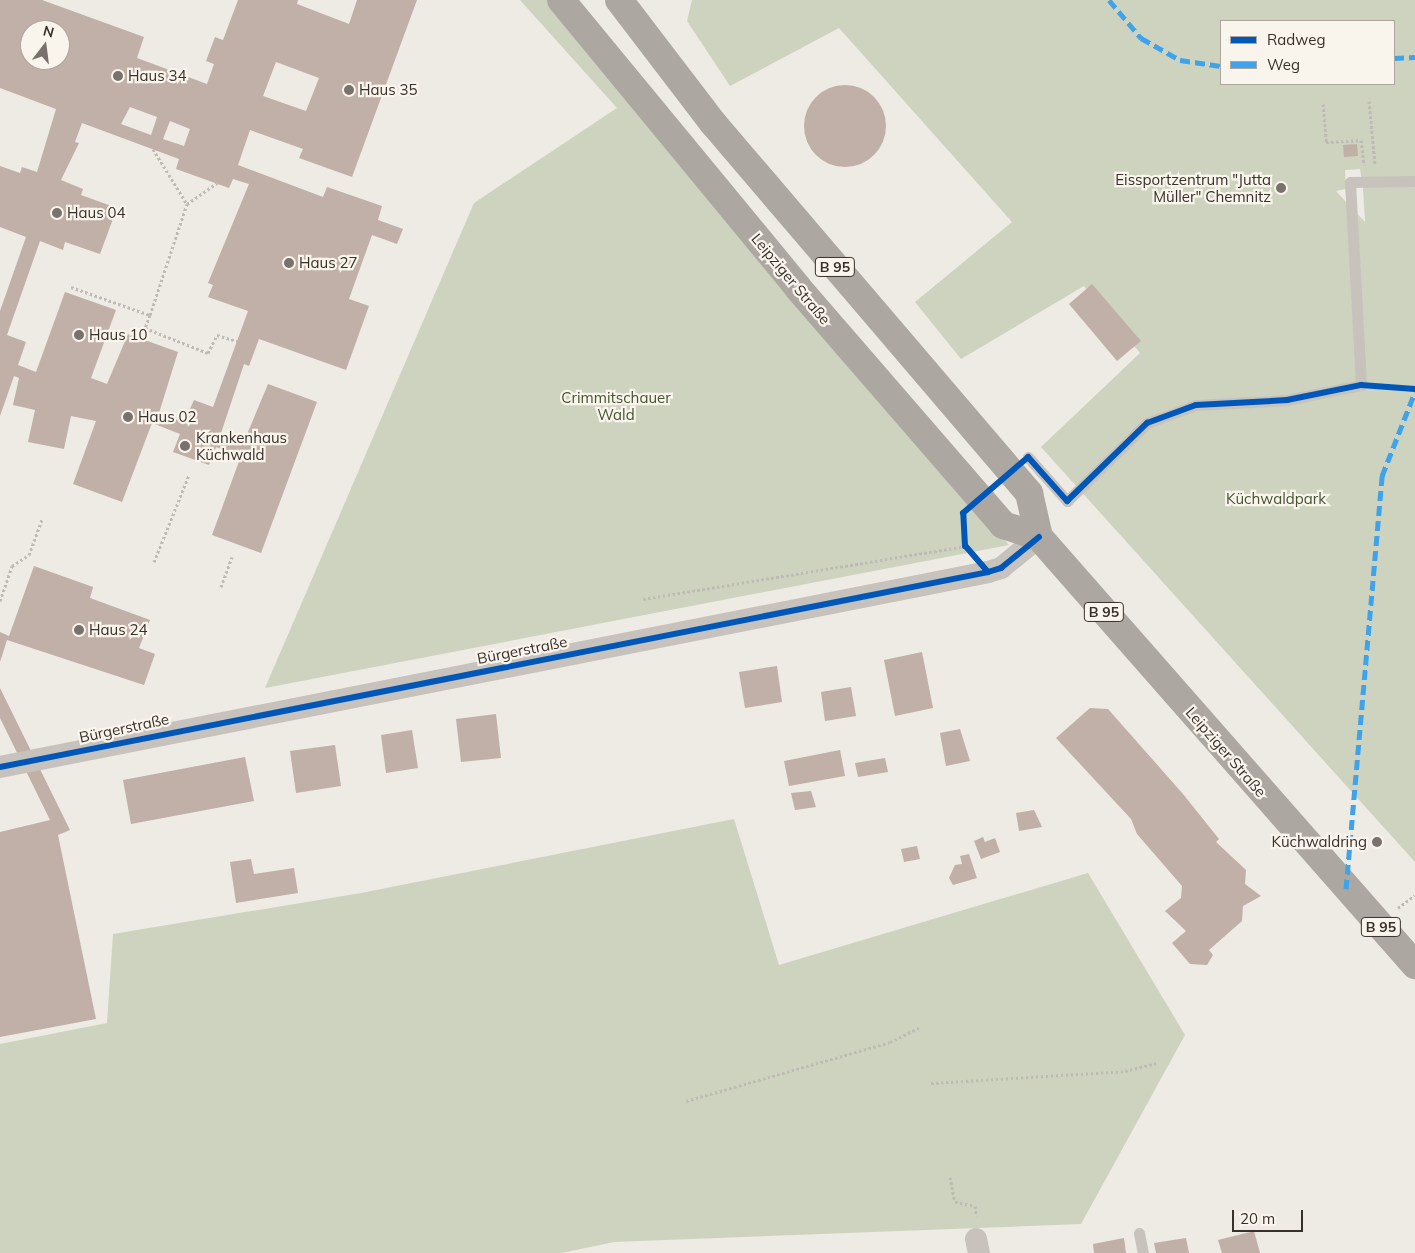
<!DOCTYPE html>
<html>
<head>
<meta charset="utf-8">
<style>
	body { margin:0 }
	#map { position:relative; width:1415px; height:1253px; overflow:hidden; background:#eeeae4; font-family:Mulish,sans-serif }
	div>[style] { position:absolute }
	.green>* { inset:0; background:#ced3bf }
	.building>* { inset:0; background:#c0b0a7 }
	.round { border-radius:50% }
	.path>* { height:3px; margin-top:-1.5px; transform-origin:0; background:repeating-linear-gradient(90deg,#bfbab5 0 2.5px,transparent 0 5px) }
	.lane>* { height:11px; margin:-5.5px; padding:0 5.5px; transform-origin:5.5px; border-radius:5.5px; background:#c7c2bc }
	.street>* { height:22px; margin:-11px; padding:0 11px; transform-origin:11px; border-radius:11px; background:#c7c2bc }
	.primary>* { height:28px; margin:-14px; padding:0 14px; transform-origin:14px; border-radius:14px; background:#aca7a1 }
	.quiet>* { height:5px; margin-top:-2.5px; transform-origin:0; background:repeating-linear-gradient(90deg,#3fa3eb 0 10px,transparent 0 15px) }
	.cycleway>* { height:6px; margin:-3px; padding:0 3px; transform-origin:3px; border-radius:3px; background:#0057b8 }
	.dots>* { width:14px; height:14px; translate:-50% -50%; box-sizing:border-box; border:2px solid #f9f4ec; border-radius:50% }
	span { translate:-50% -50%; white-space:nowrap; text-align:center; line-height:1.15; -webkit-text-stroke:4.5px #f9f4ec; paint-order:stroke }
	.shield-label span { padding:1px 4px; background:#f9f4ec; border:1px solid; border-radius:4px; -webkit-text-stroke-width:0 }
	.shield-label { font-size:14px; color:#38302b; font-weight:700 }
	.poi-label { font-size:15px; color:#38302b }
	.left { translate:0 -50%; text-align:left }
	.right { translate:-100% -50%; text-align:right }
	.street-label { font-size:15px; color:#38302b }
	.park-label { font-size:15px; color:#445530 }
	.legend { position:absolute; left:1220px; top:20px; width:175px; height:65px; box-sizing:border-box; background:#f9f4ec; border:1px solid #aca69f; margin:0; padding:6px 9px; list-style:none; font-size:15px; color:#38302b }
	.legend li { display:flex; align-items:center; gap:10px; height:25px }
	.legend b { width:25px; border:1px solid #aca69f }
	.north { position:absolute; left:20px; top:20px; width:50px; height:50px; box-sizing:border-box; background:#f9f4ec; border:1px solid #aca69f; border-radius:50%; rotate:15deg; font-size:14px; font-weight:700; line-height:20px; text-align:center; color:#38302b }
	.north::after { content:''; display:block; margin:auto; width:18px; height:22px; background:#78716c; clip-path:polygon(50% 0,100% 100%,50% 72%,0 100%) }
	.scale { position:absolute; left:1232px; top:1210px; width:71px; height:22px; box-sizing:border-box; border:2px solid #38302b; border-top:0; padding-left:6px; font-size:15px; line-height:18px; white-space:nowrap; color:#38302b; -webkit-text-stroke:4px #f9f4ec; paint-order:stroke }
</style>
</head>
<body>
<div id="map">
	<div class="green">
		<div style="clip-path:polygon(520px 0,548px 0,1009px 545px,265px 688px,474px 203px,617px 108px)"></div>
		<div style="clip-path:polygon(evenodd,692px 0,1415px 0,1415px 862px,1041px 447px,1140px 353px,1084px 286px,961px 359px,915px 302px,1012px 222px,839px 28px,730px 86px,687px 21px,692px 0,1221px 21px,1394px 21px,1394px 84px,1221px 84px,1221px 21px,692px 0,1360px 169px,1363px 189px,1365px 222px,1336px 191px,1346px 189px,1345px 170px,1360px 169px)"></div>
		<div style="clip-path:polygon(734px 819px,779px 965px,1088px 873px,1185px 1035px,1081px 1224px,614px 1242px,562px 1253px,0 1253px,0 1044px,107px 1023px,113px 934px,361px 893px)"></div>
	</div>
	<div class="building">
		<div style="clip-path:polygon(evenodd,0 0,42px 0,144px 37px,137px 58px,207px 84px,214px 64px,206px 61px,215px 37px,223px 40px,238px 0,298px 0,297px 4px,349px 24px,357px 0,417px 0,352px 177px,299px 158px,303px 149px,250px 130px,238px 165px,323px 197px,327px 187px,382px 206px,378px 220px,403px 229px,397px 244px,372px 235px,349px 299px,369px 306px,346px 370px,259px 339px,249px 366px,244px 364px,220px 436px,243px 444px,268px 384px,317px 402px,261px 553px,212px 535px,241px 456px,216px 447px,209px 465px,173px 452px,180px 434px,152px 423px,122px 502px,73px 484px,96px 421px,71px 416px,64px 449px,28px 442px,35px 410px,13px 405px,19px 378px,14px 376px,0 416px,0 311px,26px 237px,0 227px,0 166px,20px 173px,22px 167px,37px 172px,56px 109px,0 88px,0 0,30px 30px,60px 30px,60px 60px,30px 60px,30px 30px,0 0,276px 62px,319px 78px,306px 111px,263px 96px,276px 62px,0 0,130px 107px,157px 117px,151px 135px,121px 124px,130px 107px,0 0,170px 121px,190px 129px,184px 146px,163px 139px,170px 121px,0 0,82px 123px,179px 159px,176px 169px,229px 188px,233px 179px,249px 184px,208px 283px,213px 285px,208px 297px,248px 311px,213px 407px,194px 400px,184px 422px,159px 413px,178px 352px,128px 334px,107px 384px,91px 378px,116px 310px,65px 292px,36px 372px,18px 365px,26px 342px,7px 335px,40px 241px,63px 250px,65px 242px,100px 254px,117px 208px,81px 195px,83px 189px,61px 180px,79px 143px,75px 142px,82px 123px)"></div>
		<div class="round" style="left:804px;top:85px;width:82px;height:82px"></div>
		<div style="clip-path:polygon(1357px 144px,1358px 156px,1344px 157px,1343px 145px)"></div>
		<div style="clip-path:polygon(1092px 284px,1141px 341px,1117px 361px,1069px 304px)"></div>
		<div style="clip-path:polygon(34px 566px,93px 587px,90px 598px,150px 620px,139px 648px,155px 654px,144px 685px,7px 640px,0 662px,0 632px,9px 636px)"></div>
		<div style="clip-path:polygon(922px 652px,933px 708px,895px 716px,884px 660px)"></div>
		<div style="clip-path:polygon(777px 666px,782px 702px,745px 708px,739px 672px)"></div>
		<div style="clip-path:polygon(851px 687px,856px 716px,825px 721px,821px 692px)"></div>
		<div style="clip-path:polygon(0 688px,70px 830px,58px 835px,96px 1019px,0 1037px,0 832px,50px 820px,0 718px)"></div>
		<div style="clip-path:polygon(1090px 708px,1108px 709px,1183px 794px,1219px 839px,1216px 842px,1246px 870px,1245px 884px,1261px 896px,1243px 906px,1242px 921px,1209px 950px,1213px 955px,1207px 965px,1190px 964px,1172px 943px,1186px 931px,1165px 911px,1181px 898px,1182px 886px,1137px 834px,1131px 819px,1056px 738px)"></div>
		<div style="clip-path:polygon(496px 714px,501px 758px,461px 762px,456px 719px)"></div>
		<div style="clip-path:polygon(960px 729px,970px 761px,946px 766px,940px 733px)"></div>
		<div style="clip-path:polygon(412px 730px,418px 768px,386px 773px,381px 735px)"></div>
		<div style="clip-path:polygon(335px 745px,341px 786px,296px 793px,290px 751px)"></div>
		<div style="clip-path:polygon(840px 750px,845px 776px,789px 786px,784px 761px)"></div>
		<div style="clip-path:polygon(245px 757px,254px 801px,131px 824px,123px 780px)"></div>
		<div style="clip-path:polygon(885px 758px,888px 772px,858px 777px,855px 763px)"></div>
		<div style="clip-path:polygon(811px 791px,816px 807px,795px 810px,791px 793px)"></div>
		<div style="clip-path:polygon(1034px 810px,1042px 827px,1019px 831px,1016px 813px)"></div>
		<div style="clip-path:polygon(983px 837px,985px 842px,995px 838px,1000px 852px,981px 859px,974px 841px)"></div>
		<div style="clip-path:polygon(917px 846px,920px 859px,904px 862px,901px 849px)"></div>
		<div style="clip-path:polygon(969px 854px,977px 878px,953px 885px,949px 878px,955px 865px,962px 864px,960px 856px)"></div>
		<div style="clip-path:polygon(251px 859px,254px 874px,294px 868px,298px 893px,236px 903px,230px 862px)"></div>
		<div style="clip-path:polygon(1254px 1231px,1260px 1253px,1222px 1253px,1218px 1240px)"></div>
		<div style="clip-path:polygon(1124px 1238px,1126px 1253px,1094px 1253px,1093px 1244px)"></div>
		<div style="clip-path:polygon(1186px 1238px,1189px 1253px,1156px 1253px,1154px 1243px)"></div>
	</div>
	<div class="path">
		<div style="left:1369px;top:101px;width:64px;rotate:84.6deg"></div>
		<div style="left:1323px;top:104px;width:38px;rotate:85deg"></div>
		<div style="left:1326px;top:142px;width:35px;rotate:-3deg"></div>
		<div style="left:1361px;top:140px;width:25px;rotate:83deg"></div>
		<div style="left:153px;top:149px;width:65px;rotate:58.3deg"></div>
		<div style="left:187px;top:204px;width:37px;rotate:-35deg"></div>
		<div style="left:71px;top:287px;width:84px;rotate:19.5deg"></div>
		<div style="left:150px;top:315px;width:117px;rotate:-71.6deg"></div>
		<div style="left:150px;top:315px;width:14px;rotate:111deg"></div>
		<div style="left:145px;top:328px;width:68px;rotate:21.6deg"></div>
		<div style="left:208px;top:353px;width:20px;rotate:-63deg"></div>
		<div style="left:217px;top:335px;width:21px;rotate:17deg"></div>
		<div style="left:1379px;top:386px;width:36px;rotate:5deg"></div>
		<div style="left:963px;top:519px;width:27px;rotate:86deg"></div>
		<div style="left:965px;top:546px;width:9px;rotate:49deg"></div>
		<div style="left:154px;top:562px;width:94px;rotate:-68.1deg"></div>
		<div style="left:221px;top:587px;width:32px;rotate:-70deg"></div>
		<div style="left:643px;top:599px;width:326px;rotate:-9.3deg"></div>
		<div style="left:0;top:601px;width:37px;rotate:-71deg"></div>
		<div style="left:12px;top:566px;width:20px;rotate:-33deg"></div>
		<div style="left:29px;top:555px;width:38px;rotate:-70deg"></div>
		<div style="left:1398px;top:908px;width:21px;rotate:-37deg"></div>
		<div style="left:931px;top:1083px;width:194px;rotate:-3.5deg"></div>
		<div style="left:1125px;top:1071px;width:32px;rotate:-14deg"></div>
		<div style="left:686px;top:1101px;width:212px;rotate:-16.1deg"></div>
		<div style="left:890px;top:1042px;width:32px;rotate:-26deg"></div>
		<div style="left:950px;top:1177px;width:25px;rotate:79deg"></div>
		<div style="left:955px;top:1202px;width:20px;rotate:11deg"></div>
		<div style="left:975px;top:1206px;width:10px;rotate:84deg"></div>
	</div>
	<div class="lane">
		<div style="left:1028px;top:457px;width:59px;rotate:48.4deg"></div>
		<div style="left:1067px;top:501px;width:112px;rotate:-44.3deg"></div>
		<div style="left:1147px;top:423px;width:52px;rotate:-20.2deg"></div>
		<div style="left:1196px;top:405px;width:91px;rotate:-3.1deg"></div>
		<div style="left:1287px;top:400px;width:76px;rotate:-11.5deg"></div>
		<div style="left:1361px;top:385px;width:203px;rotate:-93.1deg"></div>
		<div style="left:1350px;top:182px;width:65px;rotate:-0.9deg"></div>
		<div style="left:1139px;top:1233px;width:20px;rotate:79deg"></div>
	</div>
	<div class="street">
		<div style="left:0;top:767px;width:1007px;rotate:-11.16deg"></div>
		<div style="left:988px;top:572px;width:14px;rotate:-17deg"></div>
		<div style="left:1001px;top:568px;width:49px;rotate:-39.2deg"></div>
		<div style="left:976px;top:1239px;width:14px;rotate:78deg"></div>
	</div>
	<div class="primary">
		<div style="left:561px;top:0;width:373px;rotate:50.5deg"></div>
		<div style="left:798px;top:288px;width:313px;rotate:49.1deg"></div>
		<div style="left:1003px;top:525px;width:38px;rotate:18deg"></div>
		<div style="left:1039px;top:537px;width:570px;rotate:48.7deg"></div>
		<div style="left:619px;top:0;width:155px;rotate:52.6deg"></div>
		<div style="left:713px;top:123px;width:487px;rotate:49.5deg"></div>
		<div style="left:1029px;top:493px;width:45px;rotate:77.2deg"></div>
	</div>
	<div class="quiet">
		<div style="left:1109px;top:0;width:50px;rotate:49.9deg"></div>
		<div style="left:1141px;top:38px;width:45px;rotate:29.4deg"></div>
		<div style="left:1180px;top:60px;width:41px;rotate:8.3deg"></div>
		<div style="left:1394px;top:58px;width:21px;rotate:-3deg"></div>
		<div style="left:1346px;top:889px;width:415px;rotate:-85deg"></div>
		<div style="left:1382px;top:476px;width:90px;rotate:-68.6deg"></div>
	</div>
	<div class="cycleway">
		<div style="left:988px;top:572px;width:35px;rotate:-131deg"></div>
		<div style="left:965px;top:546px;width:33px;rotate:-93deg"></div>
		<div style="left:963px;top:513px;width:86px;rotate:-40.7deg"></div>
		<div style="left:1028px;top:457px;width:59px;rotate:48.4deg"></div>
		<div style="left:1067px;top:501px;width:112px;rotate:-44.3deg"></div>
		<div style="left:1147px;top:423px;width:52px;rotate:-20.2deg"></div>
		<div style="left:1196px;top:405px;width:91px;rotate:-3.1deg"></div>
		<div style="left:1287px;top:400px;width:76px;rotate:-11.5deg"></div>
		<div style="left:1361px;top:385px;width:54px;rotate:4.2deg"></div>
		<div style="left:0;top:767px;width:1007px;rotate:-11.16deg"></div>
		<div style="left:988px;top:572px;width:14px;rotate:-17deg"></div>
		<div style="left:1001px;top:568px;width:49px;rotate:-39.2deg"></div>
	</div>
	<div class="dots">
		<div style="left:118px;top:76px;background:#78716c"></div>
		<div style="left:349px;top:90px;background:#78716c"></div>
		<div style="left:1281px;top:188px;background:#78716c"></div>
		<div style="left:57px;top:213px;background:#78716c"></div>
		<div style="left:289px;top:263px;background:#78716c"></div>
		<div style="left:79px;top:335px;background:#78716c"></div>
		<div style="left:128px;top:417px;background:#78716c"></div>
		<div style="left:185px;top:446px;background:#78716c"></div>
		<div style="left:79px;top:630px;background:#78716c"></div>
		<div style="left:1377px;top:842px;background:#78716c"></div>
	</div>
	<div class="shield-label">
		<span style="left:835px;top:267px">B 95</span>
		<span style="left:1104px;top:612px">B 95</span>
		<span style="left:1381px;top:927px">B 95</span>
	</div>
	<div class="poi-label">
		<span class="left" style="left:128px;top:76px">Haus 34</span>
		<span class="left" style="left:359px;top:90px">Haus 35</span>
		<span class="right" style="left:1271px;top:188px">Eissportzentrum "Jutta<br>Müller" Chemnitz</span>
		<span class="left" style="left:67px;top:213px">Haus 04</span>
		<span class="left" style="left:299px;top:263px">Haus 27</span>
		<span class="left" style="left:89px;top:335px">Haus 10</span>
		<span class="left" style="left:138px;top:417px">Haus 02</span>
		<span class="left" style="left:196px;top:446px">Krankenhaus<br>Küchwald</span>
		<span class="left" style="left:89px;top:630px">Haus 24</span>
		<span class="right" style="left:1367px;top:842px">Küchwaldring</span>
	</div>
	<div class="street-label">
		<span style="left:791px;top:279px;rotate:50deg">Leipziger Straße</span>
		<span style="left:522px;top:650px;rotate:-11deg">Bürgerstraße</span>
		<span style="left:124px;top:728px;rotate:-12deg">Bürgerstraße</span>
		<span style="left:1226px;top:752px;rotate:49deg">Leipziger Straße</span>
	</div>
	<div class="park-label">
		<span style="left:616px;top:406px">Crimmitschauer<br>Wald</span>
		<span style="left:1276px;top:499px">Küchwaldpark</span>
	</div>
	<ul class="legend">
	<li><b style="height:6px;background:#0057b8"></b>Radweg</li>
	<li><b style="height:6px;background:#3fa3eb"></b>Weg</li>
	</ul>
	<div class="north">N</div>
	<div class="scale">20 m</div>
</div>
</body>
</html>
